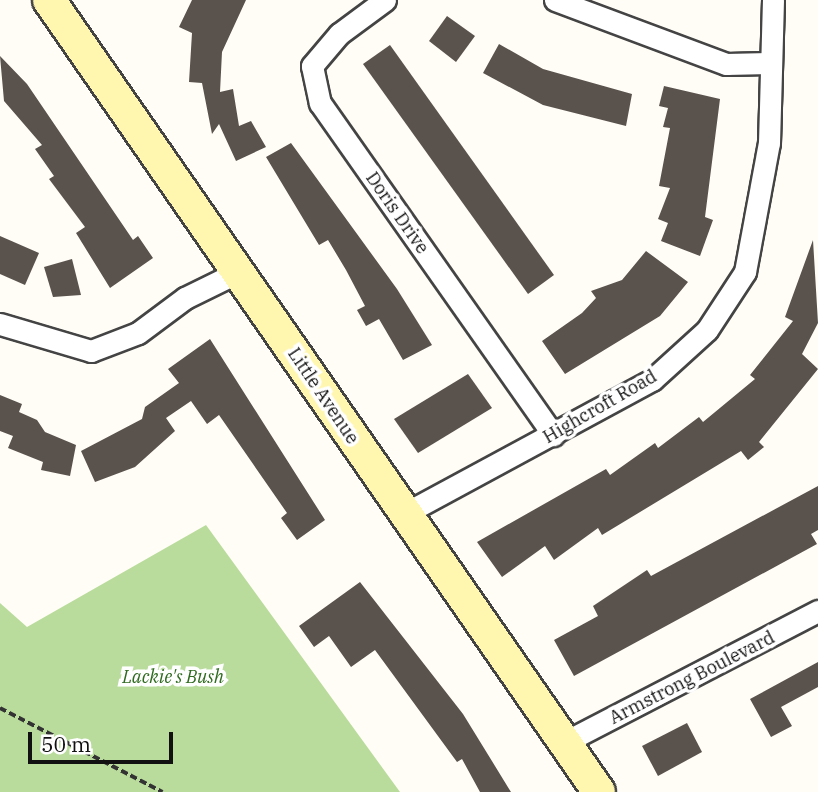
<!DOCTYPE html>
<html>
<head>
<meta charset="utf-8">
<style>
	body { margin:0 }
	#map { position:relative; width:818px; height:792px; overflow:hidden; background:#fffdf5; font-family:"IBM Plex Serif",serif }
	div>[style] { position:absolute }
	.forest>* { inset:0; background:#b9dc9c }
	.building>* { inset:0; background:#5a524d }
	.path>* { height:3.5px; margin-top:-1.75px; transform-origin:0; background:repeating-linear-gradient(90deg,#333 0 7px,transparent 0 10.5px) }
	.roads { filter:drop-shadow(2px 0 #444) drop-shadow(-2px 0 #444) drop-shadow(0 2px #444) drop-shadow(0 -2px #444) }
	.street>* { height:21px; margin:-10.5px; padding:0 10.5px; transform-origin:10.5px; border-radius:10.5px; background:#fff }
	.secondary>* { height:32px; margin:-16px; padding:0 16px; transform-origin:16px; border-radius:16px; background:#fff6b0 }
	span { translate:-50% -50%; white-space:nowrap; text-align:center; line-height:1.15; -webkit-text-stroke:7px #fff; paint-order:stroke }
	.street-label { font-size:18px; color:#111 }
	.park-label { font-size:18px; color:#2f6b1f; font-style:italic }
	.scale { position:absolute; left:28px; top:732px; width:145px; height:32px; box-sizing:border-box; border:4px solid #111; border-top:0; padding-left:9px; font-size:21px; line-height:24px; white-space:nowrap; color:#111; -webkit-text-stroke:5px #fff; paint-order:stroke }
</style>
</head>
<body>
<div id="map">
	<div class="forest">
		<div style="clip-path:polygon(206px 525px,400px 792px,0 792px,0 603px,27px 627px)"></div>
	</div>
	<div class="building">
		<div style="clip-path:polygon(192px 0,246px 0,222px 52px,220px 92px,233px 89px,239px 126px,251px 121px,266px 147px,236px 161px,219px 124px,212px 134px,202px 83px,189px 82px,192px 33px,179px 27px)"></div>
		<div style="clip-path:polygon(447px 16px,475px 36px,456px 62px,429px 41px)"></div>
		<div style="clip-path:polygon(499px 44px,543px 69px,632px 94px,626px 126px,543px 105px,483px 73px)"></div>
		<div style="clip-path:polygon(390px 45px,554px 275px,528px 294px,363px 64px)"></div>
		<div style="clip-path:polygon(0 56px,27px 84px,133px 240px,138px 236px,153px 258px,110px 288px,76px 233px,85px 227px,49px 179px,54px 176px,35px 149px,42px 145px,4px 101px)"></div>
		<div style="clip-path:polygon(664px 86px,720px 99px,705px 217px,713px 220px,700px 256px,661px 241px,668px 223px,658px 219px,670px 188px,659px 186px,670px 128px,663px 127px,668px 108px,659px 106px)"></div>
		<div style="clip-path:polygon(291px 143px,397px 289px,432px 345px,403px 360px,379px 319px,366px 326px,357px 310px,365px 306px,346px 270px,328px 240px,319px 245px,266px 157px)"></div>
		<div style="clip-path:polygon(0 236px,39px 253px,25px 285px,0 274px)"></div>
		<div style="clip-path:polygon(813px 240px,818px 323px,802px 354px,818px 369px,759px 442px,764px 447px,748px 460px,741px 451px,602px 535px,598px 528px,554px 560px,545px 546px,502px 577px,477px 542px,606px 469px,610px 475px,655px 443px,658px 448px,699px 417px,703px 422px,755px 379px,750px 375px,793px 321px,785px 317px)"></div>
		<div style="clip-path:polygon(646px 251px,688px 282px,660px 316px,565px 374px,542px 341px,582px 313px,596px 298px,591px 291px,622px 280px)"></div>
		<div style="clip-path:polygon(72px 259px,81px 295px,53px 297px,44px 267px)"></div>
		<div style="clip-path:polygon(210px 339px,325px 520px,297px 540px,281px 518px,287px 513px,219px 415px,207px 424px,191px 401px,166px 418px,175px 431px,135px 467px,95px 482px,81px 451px,142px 419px,145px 407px,179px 383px,168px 369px)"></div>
		<div style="clip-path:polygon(468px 374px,492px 408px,418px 453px,394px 419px)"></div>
		<div style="clip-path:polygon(0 395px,22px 404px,19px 412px,37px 420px,45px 432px,76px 445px,70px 476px,41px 470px,43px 462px,8px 448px,13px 436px,0 431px)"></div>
		<div style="clip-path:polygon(818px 486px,818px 530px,811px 534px,817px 544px,574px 676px,554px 640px,598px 616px,593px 606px,647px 570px,651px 576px)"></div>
		<div style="clip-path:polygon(360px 582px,463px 714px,511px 792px,480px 792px,462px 759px,457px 762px,375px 650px,351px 667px,329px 636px,314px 647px,299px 626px)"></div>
		<div style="clip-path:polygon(818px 662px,818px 687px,781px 707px,792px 726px,771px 737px,750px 699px)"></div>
		<div style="clip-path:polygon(687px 723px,702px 752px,658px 776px,642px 746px)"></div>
	</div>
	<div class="path">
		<div style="left:0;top:708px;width:183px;rotate:27.3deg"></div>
	</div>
	<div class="roads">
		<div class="street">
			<div style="left:385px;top:0;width:57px;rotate:143.5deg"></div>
			<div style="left:339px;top:34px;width:42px;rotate:130.2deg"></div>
			<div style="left:312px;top:66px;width:38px;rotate:78deg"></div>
			<div style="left:320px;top:103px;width:406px;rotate:54.9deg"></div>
			<div style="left:555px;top:0;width:183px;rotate:20.5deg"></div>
			<div style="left:726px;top:64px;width:43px;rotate:-1.3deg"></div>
			<div style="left:0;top:324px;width:95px;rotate:16.5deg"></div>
			<div style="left:91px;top:351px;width:50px;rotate:-21deg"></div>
			<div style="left:138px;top:333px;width:59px;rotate:-36.7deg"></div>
			<div style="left:185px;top:298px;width:59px;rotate:-26.1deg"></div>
			<div style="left:404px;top:514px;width:282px;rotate:-28.4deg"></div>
			<div style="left:652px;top:380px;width:74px;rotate:-42.3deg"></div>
			<div style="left:707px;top:330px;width:69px;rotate:-56.8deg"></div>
			<div style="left:745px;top:272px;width:131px;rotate:-79.5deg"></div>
			<div style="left:769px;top:143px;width:143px;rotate:-88.4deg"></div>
			<div style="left:565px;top:742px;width:285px;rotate:-27.4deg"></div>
		</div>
		<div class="secondary">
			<div style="left:49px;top:0;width:964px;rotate:55.22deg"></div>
		</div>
	</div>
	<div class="street-label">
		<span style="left:397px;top:213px;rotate:55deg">Doris Drive</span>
		<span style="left:323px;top:396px;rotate:56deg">Little Avenue</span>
		<span style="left:600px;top:407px;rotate:-30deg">Highcroft Road</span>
		<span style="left:692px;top:678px;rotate:-27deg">Armstrong Boulevard</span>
	</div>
	<div class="park-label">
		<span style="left:173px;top:677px">Lackie's Bush</span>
	</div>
	<div class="scale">50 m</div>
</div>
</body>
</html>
